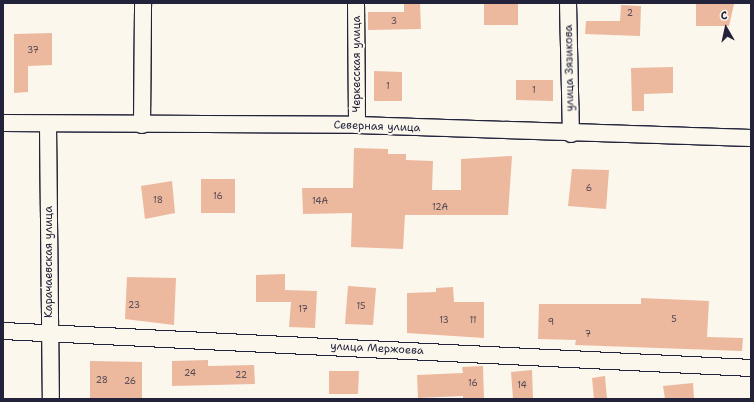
<!DOCTYPE html>
<html>
<head>
<meta charset="utf-8">
<style>
	body { margin:0 }
	#map { position:relative; width:754px; height:402px; overflow:hidden; background:#fbf7ec; font-family:"Shantell Sans",sans-serif }
	div>[style] { position:absolute }
	.building>* { inset:0; background:#ecb99e }
	.roads { filter:drop-shadow(1px 0 #22223b) drop-shadow(-1px 0 #22223b) drop-shadow(0 1px #22223b) drop-shadow(0 -1px #22223b) }
	.street>* { height:16px; margin:-8px; padding:0 8px; transform-origin:8px; border-radius:8px; background:#fbf7ec }
	span { translate:-50% -50%; white-space:nowrap; text-align:center; line-height:1.15; -webkit-text-stroke:4px #fbf7ec; paint-order:stroke }
	.number-label { font-size:9px; color:#544854 }
	.number-label span { -webkit-text-stroke-width:0 }
	.street-label { font-size:11px; color:#22223b }
	.frame { position:absolute; inset:0; border:4px solid #22223b; pointer-events:none }
	.north { position:absolute; left:706px; top:8px; width:40px; height:40px; -webkit-text-stroke:3px #fbf7ec; paint-order:stroke; rotate:351deg; font-size:11px; font-weight:700; line-height:16px; text-align:center; color:#22223b }
	.north::after { content:''; display:block; margin:auto; width:14px; height:18px; background:#22223b; clip-path:polygon(50% 0,100% 100%,50% 72%,0 100%) }
</style>
</head>
<body>
<div id="map">
	<div class="building">
		<div style="clip-path:polygon(404px 3px,420px 3px,421px 29px,368px 30px,368px 12px,404px 12px)"></div>
		<div style="clip-path:polygon(484px 3px,518px 3px,518px 25px,484px 25px)"></div>
		<div style="clip-path:polygon(696px 3px,734px 4px,729px 26px,696px 26px)"></div>
		<div style="clip-path:polygon(621px 5px,641px 6px,640px 36px,585px 34px,586px 21px,620px 21px)"></div>
		<div style="clip-path:polygon(52px 33px,52px 65px,28px 66px,28px 92px,14px 93px,14px 34px)"></div>
		<div style="clip-path:polygon(673px 67px,673px 93px,644px 94px,644px 111px,632px 111px,631px 68px)"></div>
		<div style="clip-path:polygon(374px 71px,402px 72px,402px 101px,374px 101px)"></div>
		<div style="clip-path:polygon(516px 80px,553px 80px,553px 101px,516px 100px)"></div>
		<div style="clip-path:polygon(354px 148px,388px 149px,388px 154px,406px 154px,406px 160px,433px 161px,432px 190px,461px 190px,461px 159px,512px 156px,508px 215px,405px 215px,403px 249px,351px 247px,352px 213px,303px 214px,302px 188px,353px 188px)"></div>
		<div style="clip-path:polygon(572px 169px,609px 170px,606px 209px,568px 206px)"></div>
		<div style="clip-path:polygon(201px 179px,235px 179px,235px 213px,201px 213px)"></div>
		<div style="clip-path:polygon(172px 181px,175px 213px,145px 219px,141px 186px)"></div>
		<div style="clip-path:polygon(285px 274px,285px 290px,317px 291px,315px 328px,289px 327px,291px 302px,256px 302px,256px 275px)"></div>
		<div style="clip-path:polygon(127px 277px,176px 278px,174px 325px,125px 319px)"></div>
		<div style="clip-path:polygon(348px 286px,376px 288px,373px 325px,345px 324px)"></div>
		<div style="clip-path:polygon(453px 287px,454px 302px,484px 302px,484px 338px,407px 333px,407px 293px,436px 292px,436px 288px)"></div>
		<div style="clip-path:polygon(641px 298px,709px 301px,707px 337px,743px 338px,742px 351px,575px 345px,576px 340px,538px 339px,539px 304px,641px 304px)"></div>
		<div style="clip-path:polygon(208px 360px,208px 366px,254px 365px,255px 384px,172px 386px,172px 361px)"></div>
		<div style="clip-path:polygon(90px 361px,142px 362px,142px 399px,90px 399px)"></div>
		<div style="clip-path:polygon(483px 366px,484px 399px,463px 399px,463px 396px,418px 398px,417px 375px,463px 373px,462px 367px)"></div>
		<div style="clip-path:polygon(532px 370px,533px 399px,513px 399px,511px 372px)"></div>
		<div style="clip-path:polygon(329px 371px,359px 371px,358px 394px,329px 394px)"></div>
		<div style="clip-path:polygon(605px 376px,607px 399px,594px 399px,592px 378px)"></div>
		<div style="clip-path:polygon(693px 383px,694px 399px,665px 399px,663px 386px)"></div>
	</div>
	<div class="roads">
		<div class="street">
			<div style="left:356px;top:3px;width:122px;rotate:89.5deg"></div>
			<div style="left:568px;top:3px;width:131px;rotate:88.7deg"></div>
			<div style="left:3px;top:123px;width:354px;rotate:0.3deg"></div>
			<div style="left:357px;top:125px;width:394px;rotate:1.9deg"></div>
			<div style="left:48px;top:125px;width:274px;rotate:89.4deg"></div>
			<div style="left:142px;top:125px;width:122px;rotate:-89.5deg"></div>
			<div style="left:3px;top:331px;width:749px;rotate:2.83deg"></div>
		</div>
	</div>
	<div class="number-label">
		<span style="left:630px;top:13px">2</span>
		<span style="left:394px;top:21px">3</span>
		<span style="left:33px;top:50px">37</span>
		<span style="left:388px;top:86px">1</span>
		<span style="left:534px;top:90px">1</span>
		<span style="left:589px;top:188px">6</span>
		<span style="left:218px;top:196px">16</span>
		<span style="left:158px;top:200px">18</span>
		<span style="left:320px;top:201px">14А</span>
		<span style="left:440px;top:207px">12А</span>
		<span style="left:134px;top:305px">23</span>
		<span style="left:361px;top:306px">15</span>
		<span style="left:303px;top:309px">17</span>
		<span style="left:674px;top:319px">5</span>
		<span style="left:444px;top:320px">13</span>
		<span style="left:473px;top:320px">11</span>
		<span style="left:551px;top:322px">9</span>
		<span style="left:588px;top:334px">7</span>
		<span style="left:190px;top:373px">24</span>
		<span style="left:241px;top:375px">22</span>
		<span style="left:102px;top:380px">28</span>
		<span style="left:130px;top:381px">26</span>
		<span style="left:473px;top:383px">16</span>
		<span style="left:522px;top:385px">14</span>
	</div>
	<div class="street-label">
		<span style="left:357px;top:64px;rotate:-90deg">Черкесская улица</span>
		<span style="left:570px;top:68px;rotate:-91deg">улица Зязикова</span>
		<span style="left:377px;top:127px;rotate:2deg">Северная улица</span>
		<span style="left:49px;top:262px;rotate:-90deg">Карачаевская улица</span>
		<span style="left:377px;top:349px;rotate:3deg">улица Мержоева</span>
	</div>
	<div class="frame"></div>
	<div class="north">С</div>
</div>
</body>
</html>
